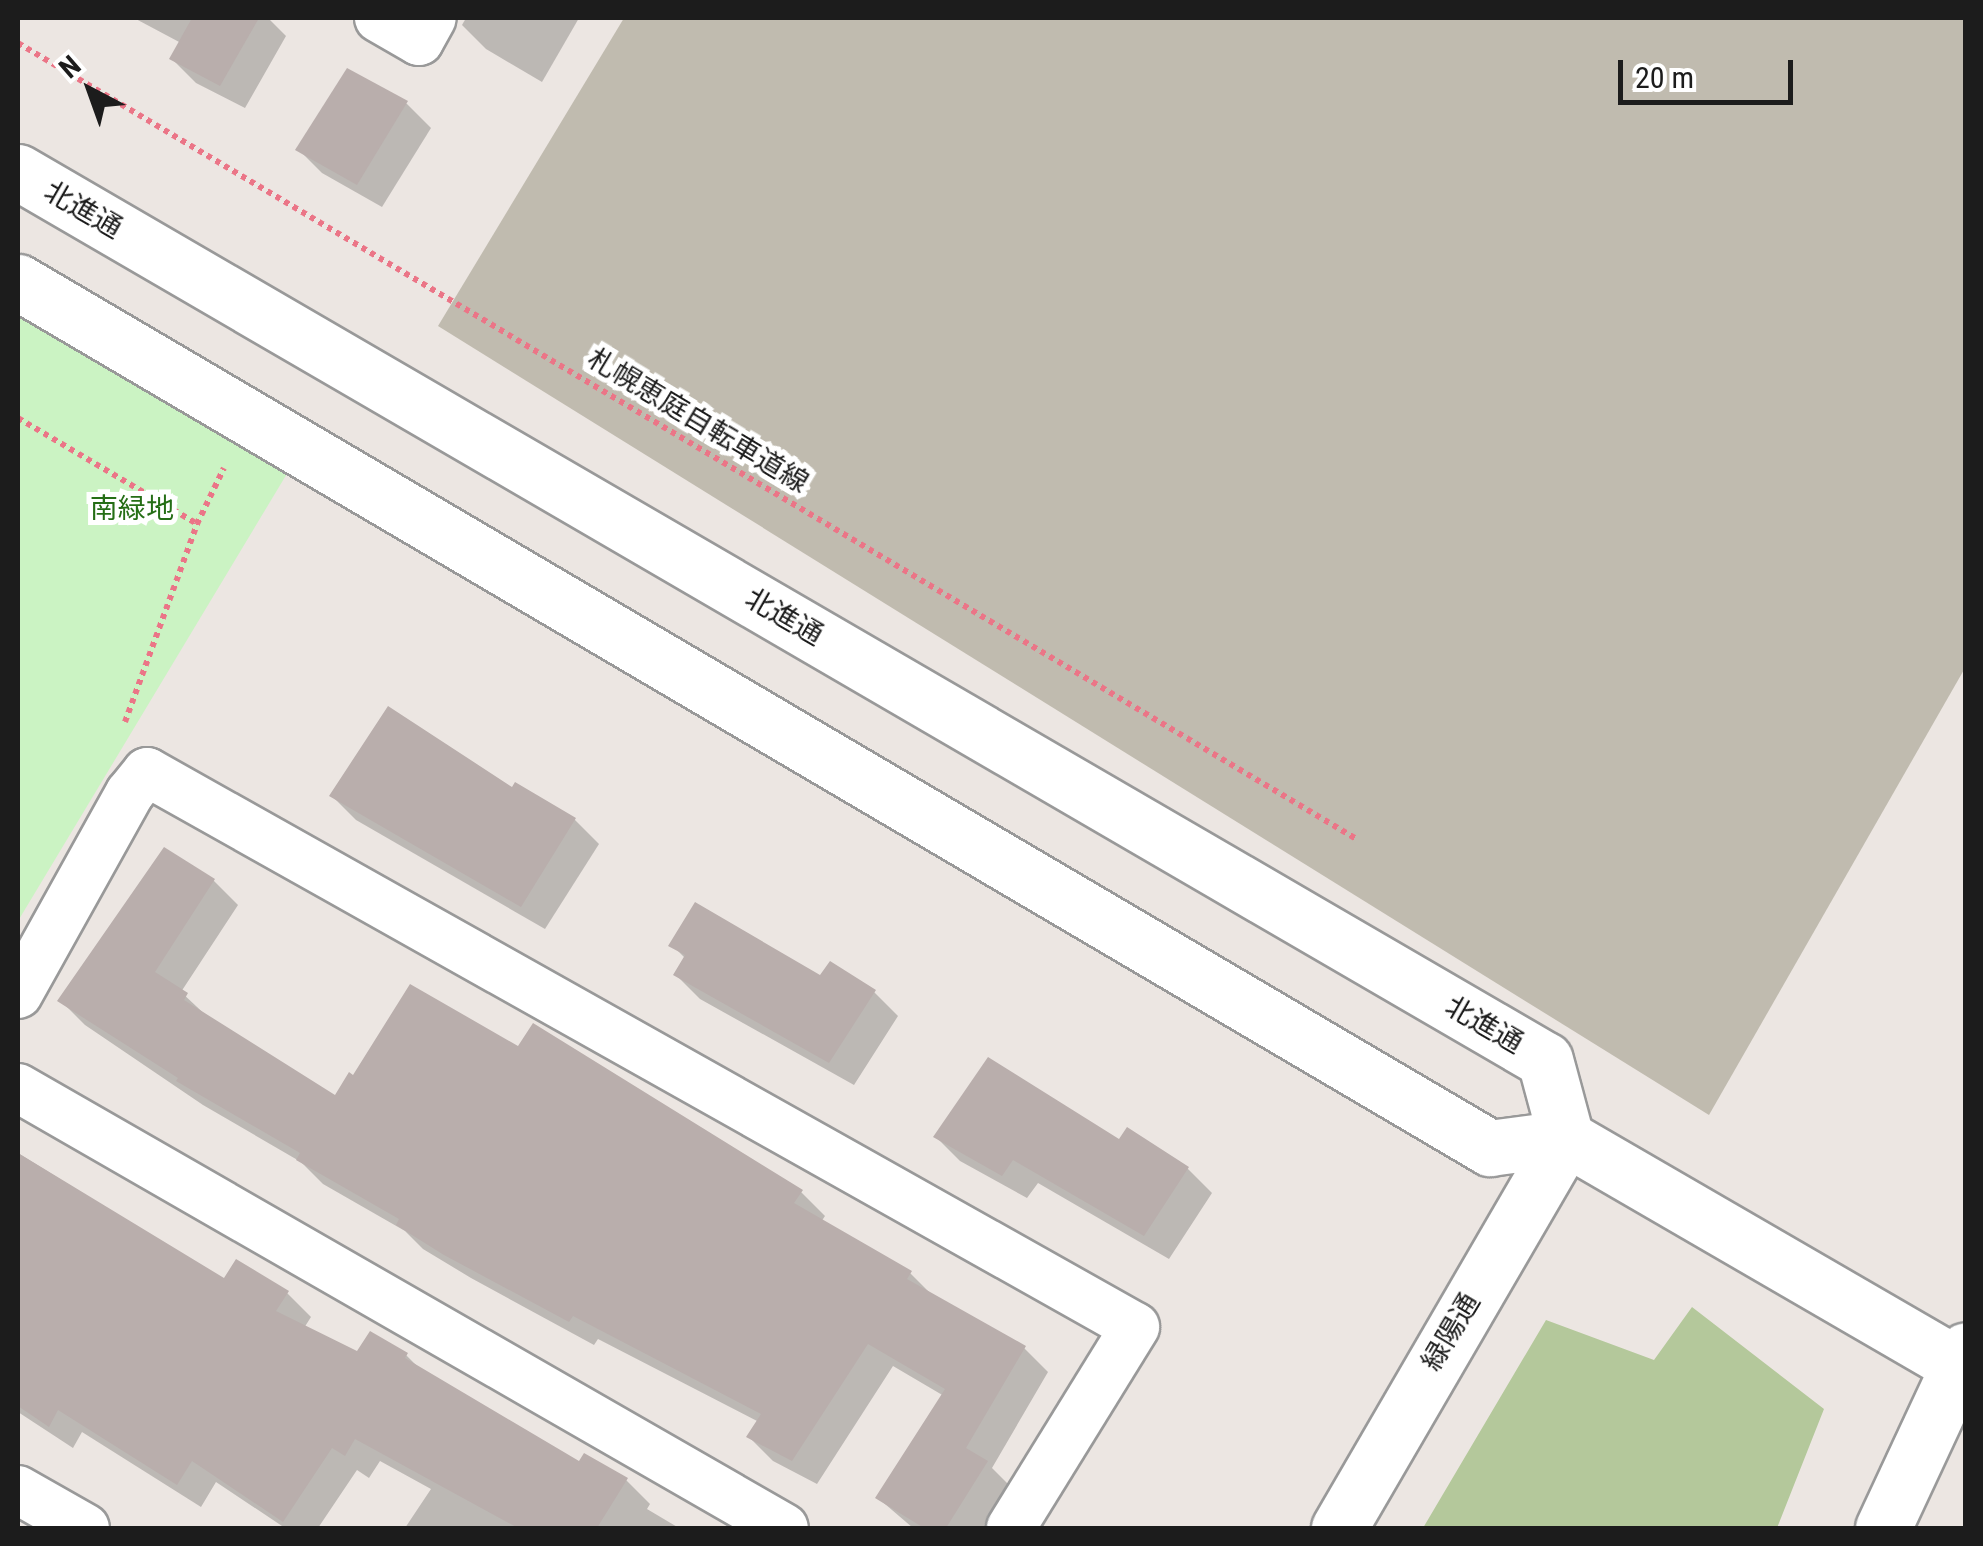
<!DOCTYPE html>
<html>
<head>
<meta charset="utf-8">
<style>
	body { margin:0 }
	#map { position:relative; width:1983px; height:1546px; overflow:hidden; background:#ece6e2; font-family:"Roboto Condensed","Noto Sans JP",sans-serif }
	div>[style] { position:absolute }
	.construction>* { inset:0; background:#c0bbaf }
	.forest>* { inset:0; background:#b4c89b }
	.park>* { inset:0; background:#cbf3c3 }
	.shadow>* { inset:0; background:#0003 }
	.building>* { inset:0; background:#b9aeac }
	.path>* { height:6px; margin-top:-3px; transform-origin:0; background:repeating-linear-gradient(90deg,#eb7587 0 5px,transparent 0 10px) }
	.roads { filter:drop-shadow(2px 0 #999) drop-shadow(-2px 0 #999) drop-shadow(0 2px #999) drop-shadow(0 -2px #999) }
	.minor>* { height:48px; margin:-24px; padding:0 24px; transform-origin:24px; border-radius:24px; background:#fff }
	.tertiary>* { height:55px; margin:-27.5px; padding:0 27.5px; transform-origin:27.5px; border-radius:27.5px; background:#fff }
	span { translate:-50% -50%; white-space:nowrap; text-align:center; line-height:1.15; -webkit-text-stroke:10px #fff; paint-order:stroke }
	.street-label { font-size:28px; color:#1c1c1c }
	.park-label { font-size:28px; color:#256e16 }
	.frame { position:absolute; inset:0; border:20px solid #1c1c1c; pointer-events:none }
	.north { position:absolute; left:40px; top:40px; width:100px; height:100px; -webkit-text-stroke:8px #fff; paint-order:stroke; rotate:319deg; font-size:28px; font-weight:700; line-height:40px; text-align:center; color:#1c1c1c }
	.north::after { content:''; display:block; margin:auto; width:35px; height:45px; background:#1c1c1c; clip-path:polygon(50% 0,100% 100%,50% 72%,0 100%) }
	.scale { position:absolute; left:1618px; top:60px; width:175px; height:45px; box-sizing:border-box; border:5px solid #1c1c1c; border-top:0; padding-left:12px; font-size:30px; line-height:35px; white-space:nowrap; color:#1c1c1c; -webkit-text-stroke:8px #fff; paint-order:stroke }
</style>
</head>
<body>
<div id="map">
	<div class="construction">
		<div style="clip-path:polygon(624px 18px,1965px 18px,1965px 668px,1709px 1115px,438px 326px)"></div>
	</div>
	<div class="forest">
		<div style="clip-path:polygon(1692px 1307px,1824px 1409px,1777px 1528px,1423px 1528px,1546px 1320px,1654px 1360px)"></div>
	</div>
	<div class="park">
		<div style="clip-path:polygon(18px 296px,288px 472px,18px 921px)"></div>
	</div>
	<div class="shadow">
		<div style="clip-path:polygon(134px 18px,268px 18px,286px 36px,245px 108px,196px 83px,172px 59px,181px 43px)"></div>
		<div style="clip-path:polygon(466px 18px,579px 18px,542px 82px,486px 49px,462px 25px)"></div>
		<div style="clip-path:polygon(348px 71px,407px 104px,431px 128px,382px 207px,322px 173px,298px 149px)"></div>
		<div style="clip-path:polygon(513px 790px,575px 820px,599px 844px,545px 929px,356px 820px,332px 796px)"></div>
		<div style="clip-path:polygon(165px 850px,214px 881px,238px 905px,181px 992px,211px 1020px,336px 1098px,354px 1078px,519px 1049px,801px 1192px,825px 1216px,821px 1222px,910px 1273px,934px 1297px,1024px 1348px,1048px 1372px,992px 1468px,1011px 1487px,985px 1528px,913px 1528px,878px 1498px,944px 1396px,893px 1366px,817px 1484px,773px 1461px,749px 1437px,759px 1422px,598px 1339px,594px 1345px,471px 1278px,423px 1249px,405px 1231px,323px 1184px,301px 1162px,203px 1105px,85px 1025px,61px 1001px)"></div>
		<div style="clip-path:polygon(672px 945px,874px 992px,898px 1016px,854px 1085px,700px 999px,676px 975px,686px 959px)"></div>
		<div style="clip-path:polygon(1128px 1130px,1188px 1169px,1212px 1193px,1169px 1259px,1038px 1183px,1027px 1198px,960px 1161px,936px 1137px,1120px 1143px)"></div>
		<div style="clip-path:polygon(18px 1153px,224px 1281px,287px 1293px,311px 1317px,304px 1328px,358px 1354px,406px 1355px,421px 1370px,580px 1464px,626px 1480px,650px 1504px,647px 1509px,679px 1528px,405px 1528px,431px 1489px,380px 1461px,369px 1478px,357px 1470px,318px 1528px,285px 1528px,216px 1482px,201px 1507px,82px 1432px,73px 1448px,18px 1412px)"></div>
	</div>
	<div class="building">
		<div style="clip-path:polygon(192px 18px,259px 18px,220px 86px,169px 59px)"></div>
		<div style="clip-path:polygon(347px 68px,408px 101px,357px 185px,295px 150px)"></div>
		<div style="clip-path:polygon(388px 706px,512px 787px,515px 782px,576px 818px,521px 907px,329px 796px)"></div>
		<div style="clip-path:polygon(164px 847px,215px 879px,155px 972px,188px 993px,184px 1000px,335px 1095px,349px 1072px,353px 1075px,410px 984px,518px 1046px,533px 1023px,803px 1190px,794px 1203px,912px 1271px,907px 1279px,1026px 1346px,966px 1448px,988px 1461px,946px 1528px,924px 1528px,875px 1498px,945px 1389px,868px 1344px,792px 1461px,746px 1437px,761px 1414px,573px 1316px,569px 1322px,444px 1255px,396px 1225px,399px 1219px,296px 1160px,300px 1153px,176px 1081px,178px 1078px,57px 1001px)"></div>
		<div style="clip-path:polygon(695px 902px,820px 975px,830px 961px,876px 990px,829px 1063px,673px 975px,685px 955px,668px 946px)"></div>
		<div style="clip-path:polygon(988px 1057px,1119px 1139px,1127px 1127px,1189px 1167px,1144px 1236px,1013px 1160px,1002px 1176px,933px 1137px)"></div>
		<div style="clip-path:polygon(18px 1153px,224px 1278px,236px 1259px,289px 1291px,276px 1311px,357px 1351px,370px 1331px,408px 1353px,405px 1358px,579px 1461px,584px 1453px,628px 1478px,597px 1528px,518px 1528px,355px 1439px,345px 1456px,332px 1448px,283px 1522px,192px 1461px,177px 1485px,58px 1410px,49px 1427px,18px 1406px)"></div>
	</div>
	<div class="path">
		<div style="left:18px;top:43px;width:1556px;rotate:30.74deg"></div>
		<div style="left:18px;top:418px;width:208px;rotate:30.6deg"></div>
		<div style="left:125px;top:722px;width:211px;rotate:-70deg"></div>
		<div style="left:197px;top:524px;width:62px;rotate:-64.3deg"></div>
	</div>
	<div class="roads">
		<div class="minor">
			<div style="left:379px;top:18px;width:46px;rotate:29.9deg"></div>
			<div style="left:419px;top:41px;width:26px;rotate:-61deg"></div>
			<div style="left:18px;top:994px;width:230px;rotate:-60.9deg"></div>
			<div style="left:130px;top:793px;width:27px;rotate:-51deg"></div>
			<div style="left:147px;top:772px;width:1133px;rotate:29.32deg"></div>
			<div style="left:1135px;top:1327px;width:236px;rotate:121.7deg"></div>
			<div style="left:18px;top:1088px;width:883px;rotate:29.87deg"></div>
			<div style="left:18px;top:1490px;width:77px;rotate:29.6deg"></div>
		</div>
		<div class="tertiary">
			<div style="left:18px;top:172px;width:1766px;rotate:30.18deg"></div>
			<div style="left:1545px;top:1060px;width:81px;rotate:74.9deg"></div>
			<div style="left:18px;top:282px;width:1708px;rotate:30.47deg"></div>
			<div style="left:1490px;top:1148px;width:77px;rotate:-7.5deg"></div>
			<div style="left:1566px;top:1138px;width:453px;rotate:30.1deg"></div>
			<div style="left:1339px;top:1528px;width:451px;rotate:-59.8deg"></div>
			<div style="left:1883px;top:1528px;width:196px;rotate:-65deg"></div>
		</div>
	</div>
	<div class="street-label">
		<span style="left:83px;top:210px;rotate:30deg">北進通</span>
		<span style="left:698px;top:421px;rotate:31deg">札幌恵庭自転車道線</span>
		<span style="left:784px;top:617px;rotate:30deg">北進通</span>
		<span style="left:1484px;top:1025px;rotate:30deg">北進通</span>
		<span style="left:1451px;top:1332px;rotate:-59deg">緑陽通</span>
	</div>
	<div class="park-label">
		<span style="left:132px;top:509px">南緑地</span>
	</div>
	<div class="frame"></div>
	<div class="north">N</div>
	<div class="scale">20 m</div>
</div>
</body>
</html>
